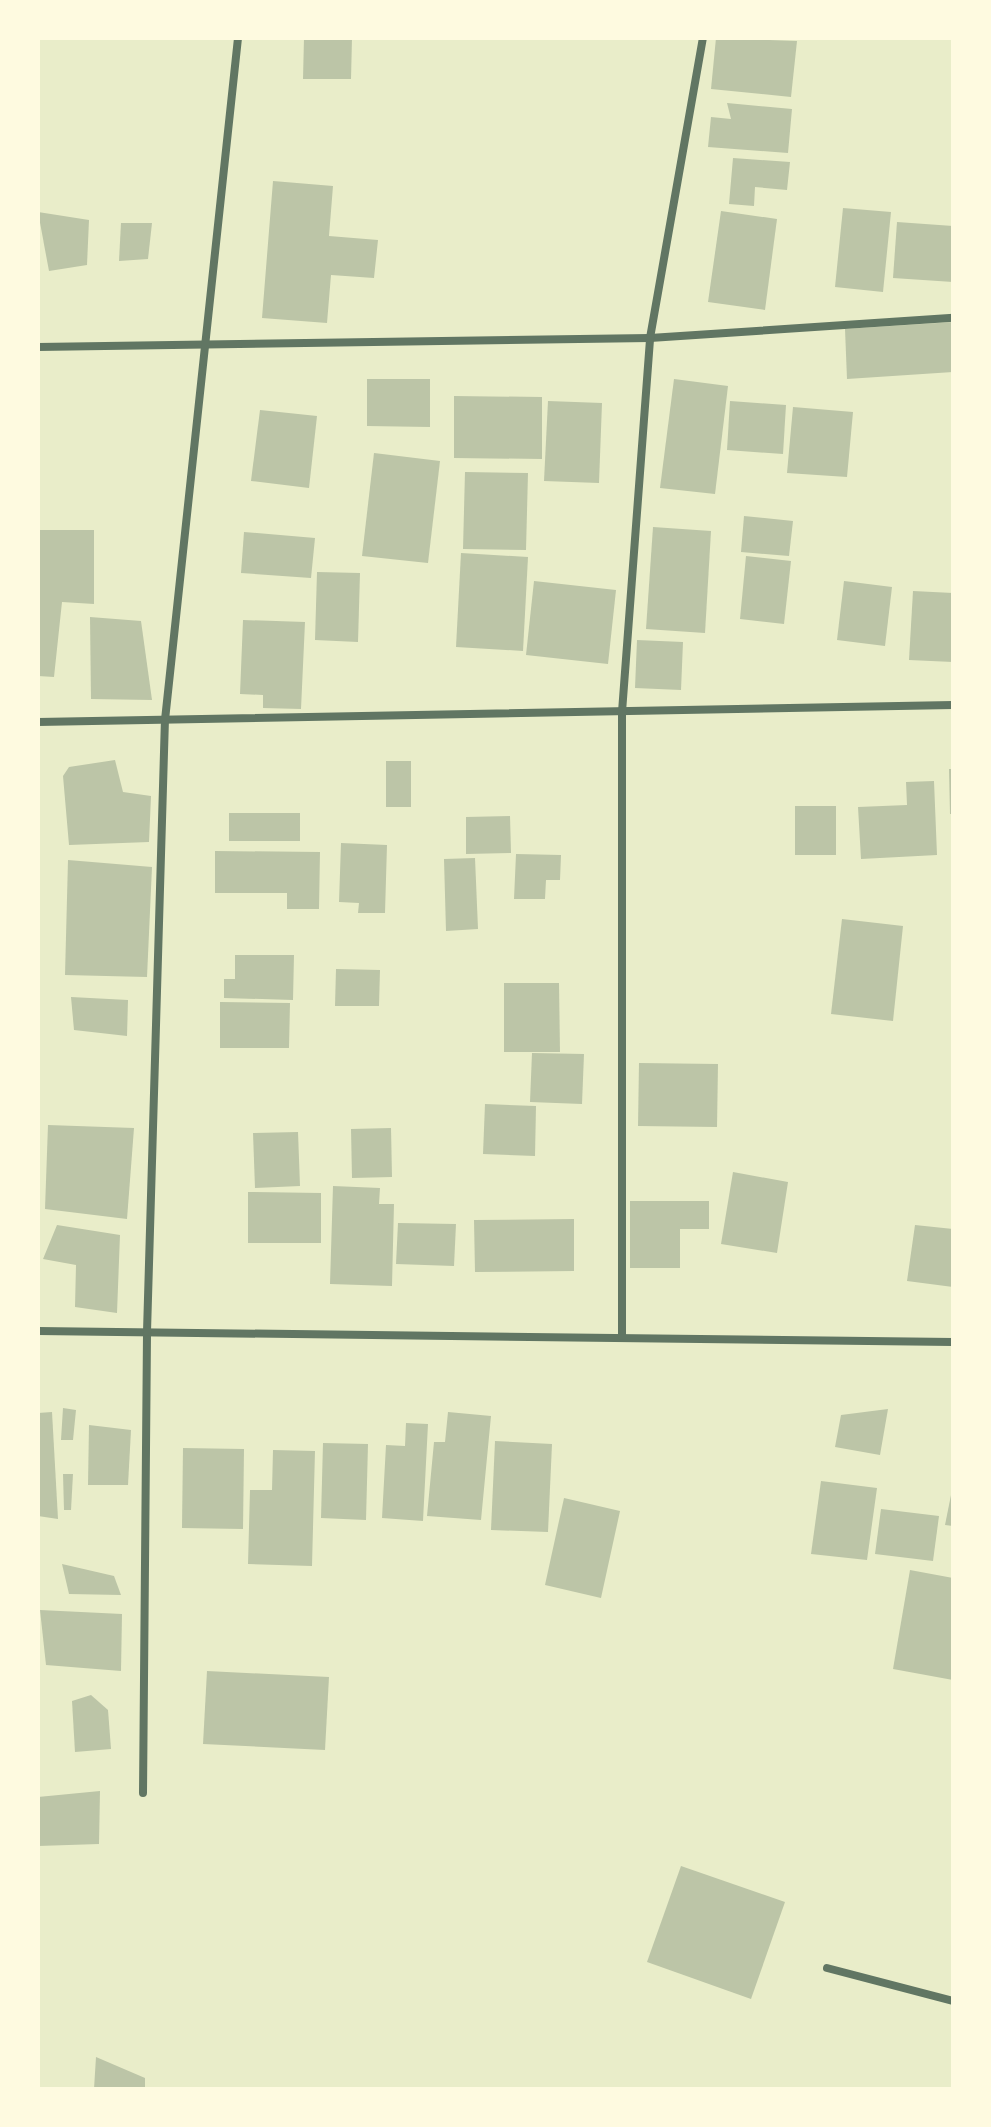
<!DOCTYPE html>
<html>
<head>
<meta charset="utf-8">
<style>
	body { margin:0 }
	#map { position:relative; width:991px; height:2127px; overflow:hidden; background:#e9edc9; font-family:"Sofia Sans Condensed",sans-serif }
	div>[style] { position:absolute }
	.building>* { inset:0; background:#bcc5a7 }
	.minor>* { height:8px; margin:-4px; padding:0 4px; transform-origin:4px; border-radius:4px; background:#617663 }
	span { translate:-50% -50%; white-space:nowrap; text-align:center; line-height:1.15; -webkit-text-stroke:6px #fefae0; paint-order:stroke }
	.frame { position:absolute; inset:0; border:40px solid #fefae0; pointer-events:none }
</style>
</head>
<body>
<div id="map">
	<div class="building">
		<div style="clip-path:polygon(304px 38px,352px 38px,351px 79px,303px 79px)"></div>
		<div style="clip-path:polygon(716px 38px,797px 41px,791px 97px,711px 89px)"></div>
		<div style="clip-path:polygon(727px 103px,792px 109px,788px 153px,708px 147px,711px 117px,731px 119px)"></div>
		<div style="clip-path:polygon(733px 158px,790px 162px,787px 190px,755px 187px,754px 206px,729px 204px)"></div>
		<div style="clip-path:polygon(273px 181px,333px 186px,329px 236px,378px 240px,374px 278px,331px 275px,327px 323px,262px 318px)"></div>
		<div style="clip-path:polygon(843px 208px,891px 212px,883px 292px,835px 287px)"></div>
		<div style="clip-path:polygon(721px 211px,777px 219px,765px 310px,708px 302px)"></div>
		<div style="clip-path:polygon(38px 212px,89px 220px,87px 265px,49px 271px)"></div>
		<div style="clip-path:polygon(897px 222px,953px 226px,953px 282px,893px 278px)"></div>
		<div style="clip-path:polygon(121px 223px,152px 223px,148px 259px,119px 261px)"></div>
		<div style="clip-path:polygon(953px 322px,953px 372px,847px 379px,845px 329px)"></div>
		<div style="clip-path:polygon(367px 379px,430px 379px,430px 427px,367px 426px)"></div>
		<div style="clip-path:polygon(674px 379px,728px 386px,715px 494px,660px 488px)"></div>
		<div style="clip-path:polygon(454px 396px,542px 397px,542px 459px,454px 458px)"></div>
		<div style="clip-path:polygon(548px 401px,602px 403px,599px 483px,544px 481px)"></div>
		<div style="clip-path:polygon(730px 401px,786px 405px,783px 454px,727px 450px)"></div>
		<div style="clip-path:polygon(793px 407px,853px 412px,847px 477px,787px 473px)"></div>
		<div style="clip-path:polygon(260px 410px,317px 416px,309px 488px,251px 481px)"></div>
		<div style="clip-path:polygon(374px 453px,440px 461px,428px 563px,362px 556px)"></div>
		<div style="clip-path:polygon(465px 472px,528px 473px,526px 550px,463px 549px)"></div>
		<div style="clip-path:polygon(744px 516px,793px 521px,789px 556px,741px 552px)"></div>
		<div style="clip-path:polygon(653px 527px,711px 531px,705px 633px,646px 629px)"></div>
		<div style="clip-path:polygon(38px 530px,94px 530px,94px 604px,62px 602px,54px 677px,38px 676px)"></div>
		<div style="clip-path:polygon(244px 532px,315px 538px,311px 578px,241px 573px)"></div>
		<div style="clip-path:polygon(461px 553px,528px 557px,523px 651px,456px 647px)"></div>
		<div style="clip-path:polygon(746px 556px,791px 561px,784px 624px,740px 619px)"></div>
		<div style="clip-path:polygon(317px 572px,360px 573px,358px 642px,315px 640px)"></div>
		<div style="clip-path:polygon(534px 581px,616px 590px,608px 664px,526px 655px)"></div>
		<div style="clip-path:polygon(844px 581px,892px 587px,885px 646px,837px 640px)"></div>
		<div style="clip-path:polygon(913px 591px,953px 593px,953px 662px,909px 660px)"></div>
		<div style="clip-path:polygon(90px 617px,141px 621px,152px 700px,91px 699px)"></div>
		<div style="clip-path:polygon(243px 620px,305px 622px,301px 709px,263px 708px,263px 695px,240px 694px)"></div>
		<div style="clip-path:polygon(637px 640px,683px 642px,681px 690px,635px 688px)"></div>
		<div style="clip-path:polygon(115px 760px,123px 792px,151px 796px,149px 842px,69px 845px,63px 776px,69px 767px)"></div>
		<div style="clip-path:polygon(386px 761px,411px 761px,411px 807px,386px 807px)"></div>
		<div style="clip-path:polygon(949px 769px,953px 769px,953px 814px,950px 814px)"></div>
		<div style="clip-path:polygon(934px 781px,937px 855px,861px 859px,858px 807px,907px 805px,906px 782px)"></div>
		<div style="clip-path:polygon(795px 806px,836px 806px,836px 855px,795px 855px)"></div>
		<div style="clip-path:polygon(229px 813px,300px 813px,300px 841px,229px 841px)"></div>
		<div style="clip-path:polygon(510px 816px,511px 853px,466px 854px,466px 817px)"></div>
		<div style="clip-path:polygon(341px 843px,387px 845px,385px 913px,358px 913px,359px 903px,339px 902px)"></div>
		<div style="clip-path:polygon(215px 851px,320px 852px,319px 909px,287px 909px,287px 893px,215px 893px)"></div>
		<div style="clip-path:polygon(516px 854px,561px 855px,560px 880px,546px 880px,545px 899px,514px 899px)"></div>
		<div style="clip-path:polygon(475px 858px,478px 929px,446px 931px,444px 859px)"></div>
		<div style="clip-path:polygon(68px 860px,152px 867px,147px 977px,65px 975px)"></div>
		<div style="clip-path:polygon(842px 919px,903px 926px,893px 1021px,831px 1014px)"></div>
		<div style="clip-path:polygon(235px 955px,294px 955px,293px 1000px,224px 998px,224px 979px,235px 979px)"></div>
		<div style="clip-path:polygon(336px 969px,380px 970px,379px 1006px,335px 1006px)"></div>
		<div style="clip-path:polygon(504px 983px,559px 983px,560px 1052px,504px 1052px)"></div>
		<div style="clip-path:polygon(71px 997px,128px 1000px,127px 1036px,74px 1030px)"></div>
		<div style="clip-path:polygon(220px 1002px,290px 1003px,289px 1048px,220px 1048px)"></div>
		<div style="clip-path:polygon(532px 1053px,584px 1054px,582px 1104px,530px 1102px)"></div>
		<div style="clip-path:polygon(639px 1063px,718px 1064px,717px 1127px,638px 1126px)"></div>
		<div style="clip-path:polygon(485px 1104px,536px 1106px,535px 1156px,483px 1154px)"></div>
		<div style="clip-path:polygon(48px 1125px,134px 1128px,127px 1219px,45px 1209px)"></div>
		<div style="clip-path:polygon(391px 1128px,392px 1177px,352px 1178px,351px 1129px)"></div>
		<div style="clip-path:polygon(298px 1132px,300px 1186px,255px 1188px,253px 1133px)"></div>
		<div style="clip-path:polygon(733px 1172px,788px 1182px,777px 1253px,721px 1244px)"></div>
		<div style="clip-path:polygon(333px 1186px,380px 1188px,379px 1204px,394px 1204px,392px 1286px,330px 1284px)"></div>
		<div style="clip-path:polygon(248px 1192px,321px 1193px,321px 1243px,248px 1243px)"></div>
		<div style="clip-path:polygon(630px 1201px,709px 1201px,709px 1229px,680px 1229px,680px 1268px,630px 1268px)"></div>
		<div style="clip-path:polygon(574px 1219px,574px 1271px,475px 1272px,474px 1220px)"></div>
		<div style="clip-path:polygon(398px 1223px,456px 1224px,454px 1266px,396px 1264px)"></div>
		<div style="clip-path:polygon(57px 1225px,120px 1235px,117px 1313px,75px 1307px,76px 1265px,43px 1259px)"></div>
		<div style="clip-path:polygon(915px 1225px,953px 1229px,953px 1287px,907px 1281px)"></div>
		<div style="clip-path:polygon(63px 1408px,76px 1410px,73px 1440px,61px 1440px)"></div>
		<div style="clip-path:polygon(888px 1409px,880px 1455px,835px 1447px,841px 1415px)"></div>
		<div style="clip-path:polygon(52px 1412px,58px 1519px,38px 1516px,38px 1413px)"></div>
		<div style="clip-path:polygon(448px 1412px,491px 1416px,481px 1520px,427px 1516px,434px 1442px,445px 1442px)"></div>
		<div style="clip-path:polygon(406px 1423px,428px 1424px,423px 1521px,382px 1518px,386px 1445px,405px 1446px)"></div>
		<div style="clip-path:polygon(89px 1425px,131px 1430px,128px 1485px,88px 1485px)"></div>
		<div style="clip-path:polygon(495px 1441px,552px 1444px,548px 1532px,491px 1530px)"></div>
		<div style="clip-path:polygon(323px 1443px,368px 1444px,366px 1520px,321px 1518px)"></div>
		<div style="clip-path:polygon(183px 1448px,244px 1449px,243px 1529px,182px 1528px)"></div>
		<div style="clip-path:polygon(273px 1450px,315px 1451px,312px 1566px,248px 1564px,250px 1490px,272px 1490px)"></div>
		<div style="clip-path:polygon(63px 1474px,73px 1474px,71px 1510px,64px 1510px)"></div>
		<div style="clip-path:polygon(821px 1481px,877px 1488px,867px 1560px,811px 1554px)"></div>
		<div style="clip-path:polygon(953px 1485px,953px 1526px,945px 1525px)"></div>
		<div style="clip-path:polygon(564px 1498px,620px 1511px,601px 1598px,545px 1585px)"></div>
		<div style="clip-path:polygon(881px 1509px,939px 1516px,933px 1561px,875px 1554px)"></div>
		<div style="clip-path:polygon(62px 1564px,114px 1576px,121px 1595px,69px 1594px)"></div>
		<div style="clip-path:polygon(910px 1570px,953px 1578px,953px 1680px,893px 1669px)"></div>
		<div style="clip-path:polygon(40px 1610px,122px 1614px,121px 1671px,46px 1665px)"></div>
		<div style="clip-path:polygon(207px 1671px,329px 1677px,325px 1750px,203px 1744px)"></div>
		<div style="clip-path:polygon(91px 1695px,108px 1710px,111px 1749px,75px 1752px,72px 1701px)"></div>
		<div style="clip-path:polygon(100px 1791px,99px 1844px,38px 1846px,38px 1797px)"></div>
		<div style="clip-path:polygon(681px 1866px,785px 1902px,751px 1999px,647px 1962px)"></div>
		<div style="clip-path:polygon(96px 2057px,145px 2078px,145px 2089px,94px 2089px)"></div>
	</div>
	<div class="minor">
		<div style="left:38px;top:347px;width:612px;rotate:-0.84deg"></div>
		<div style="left:650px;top:338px;width:304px;rotate:-3.8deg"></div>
		<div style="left:38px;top:722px;width:915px;rotate:-1.06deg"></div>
		<div style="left:38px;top:1331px;width:915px;rotate:0.69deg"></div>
		<div style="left:622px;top:1336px;width:624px;rotate:-90deg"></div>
		<div style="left:622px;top:712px;width:375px;rotate:-85.7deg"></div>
		<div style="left:650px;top:338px;width:305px;rotate:-80deg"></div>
		<div style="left:143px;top:1793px;width:461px;rotate:-89.5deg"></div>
		<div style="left:147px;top:1332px;width:612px;rotate:-88.32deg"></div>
		<div style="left:165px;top:720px;width:686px;rotate:-83.89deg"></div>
		<div style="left:827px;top:1968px;width:130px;rotate:14.7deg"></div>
	</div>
	<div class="frame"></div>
</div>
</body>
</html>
